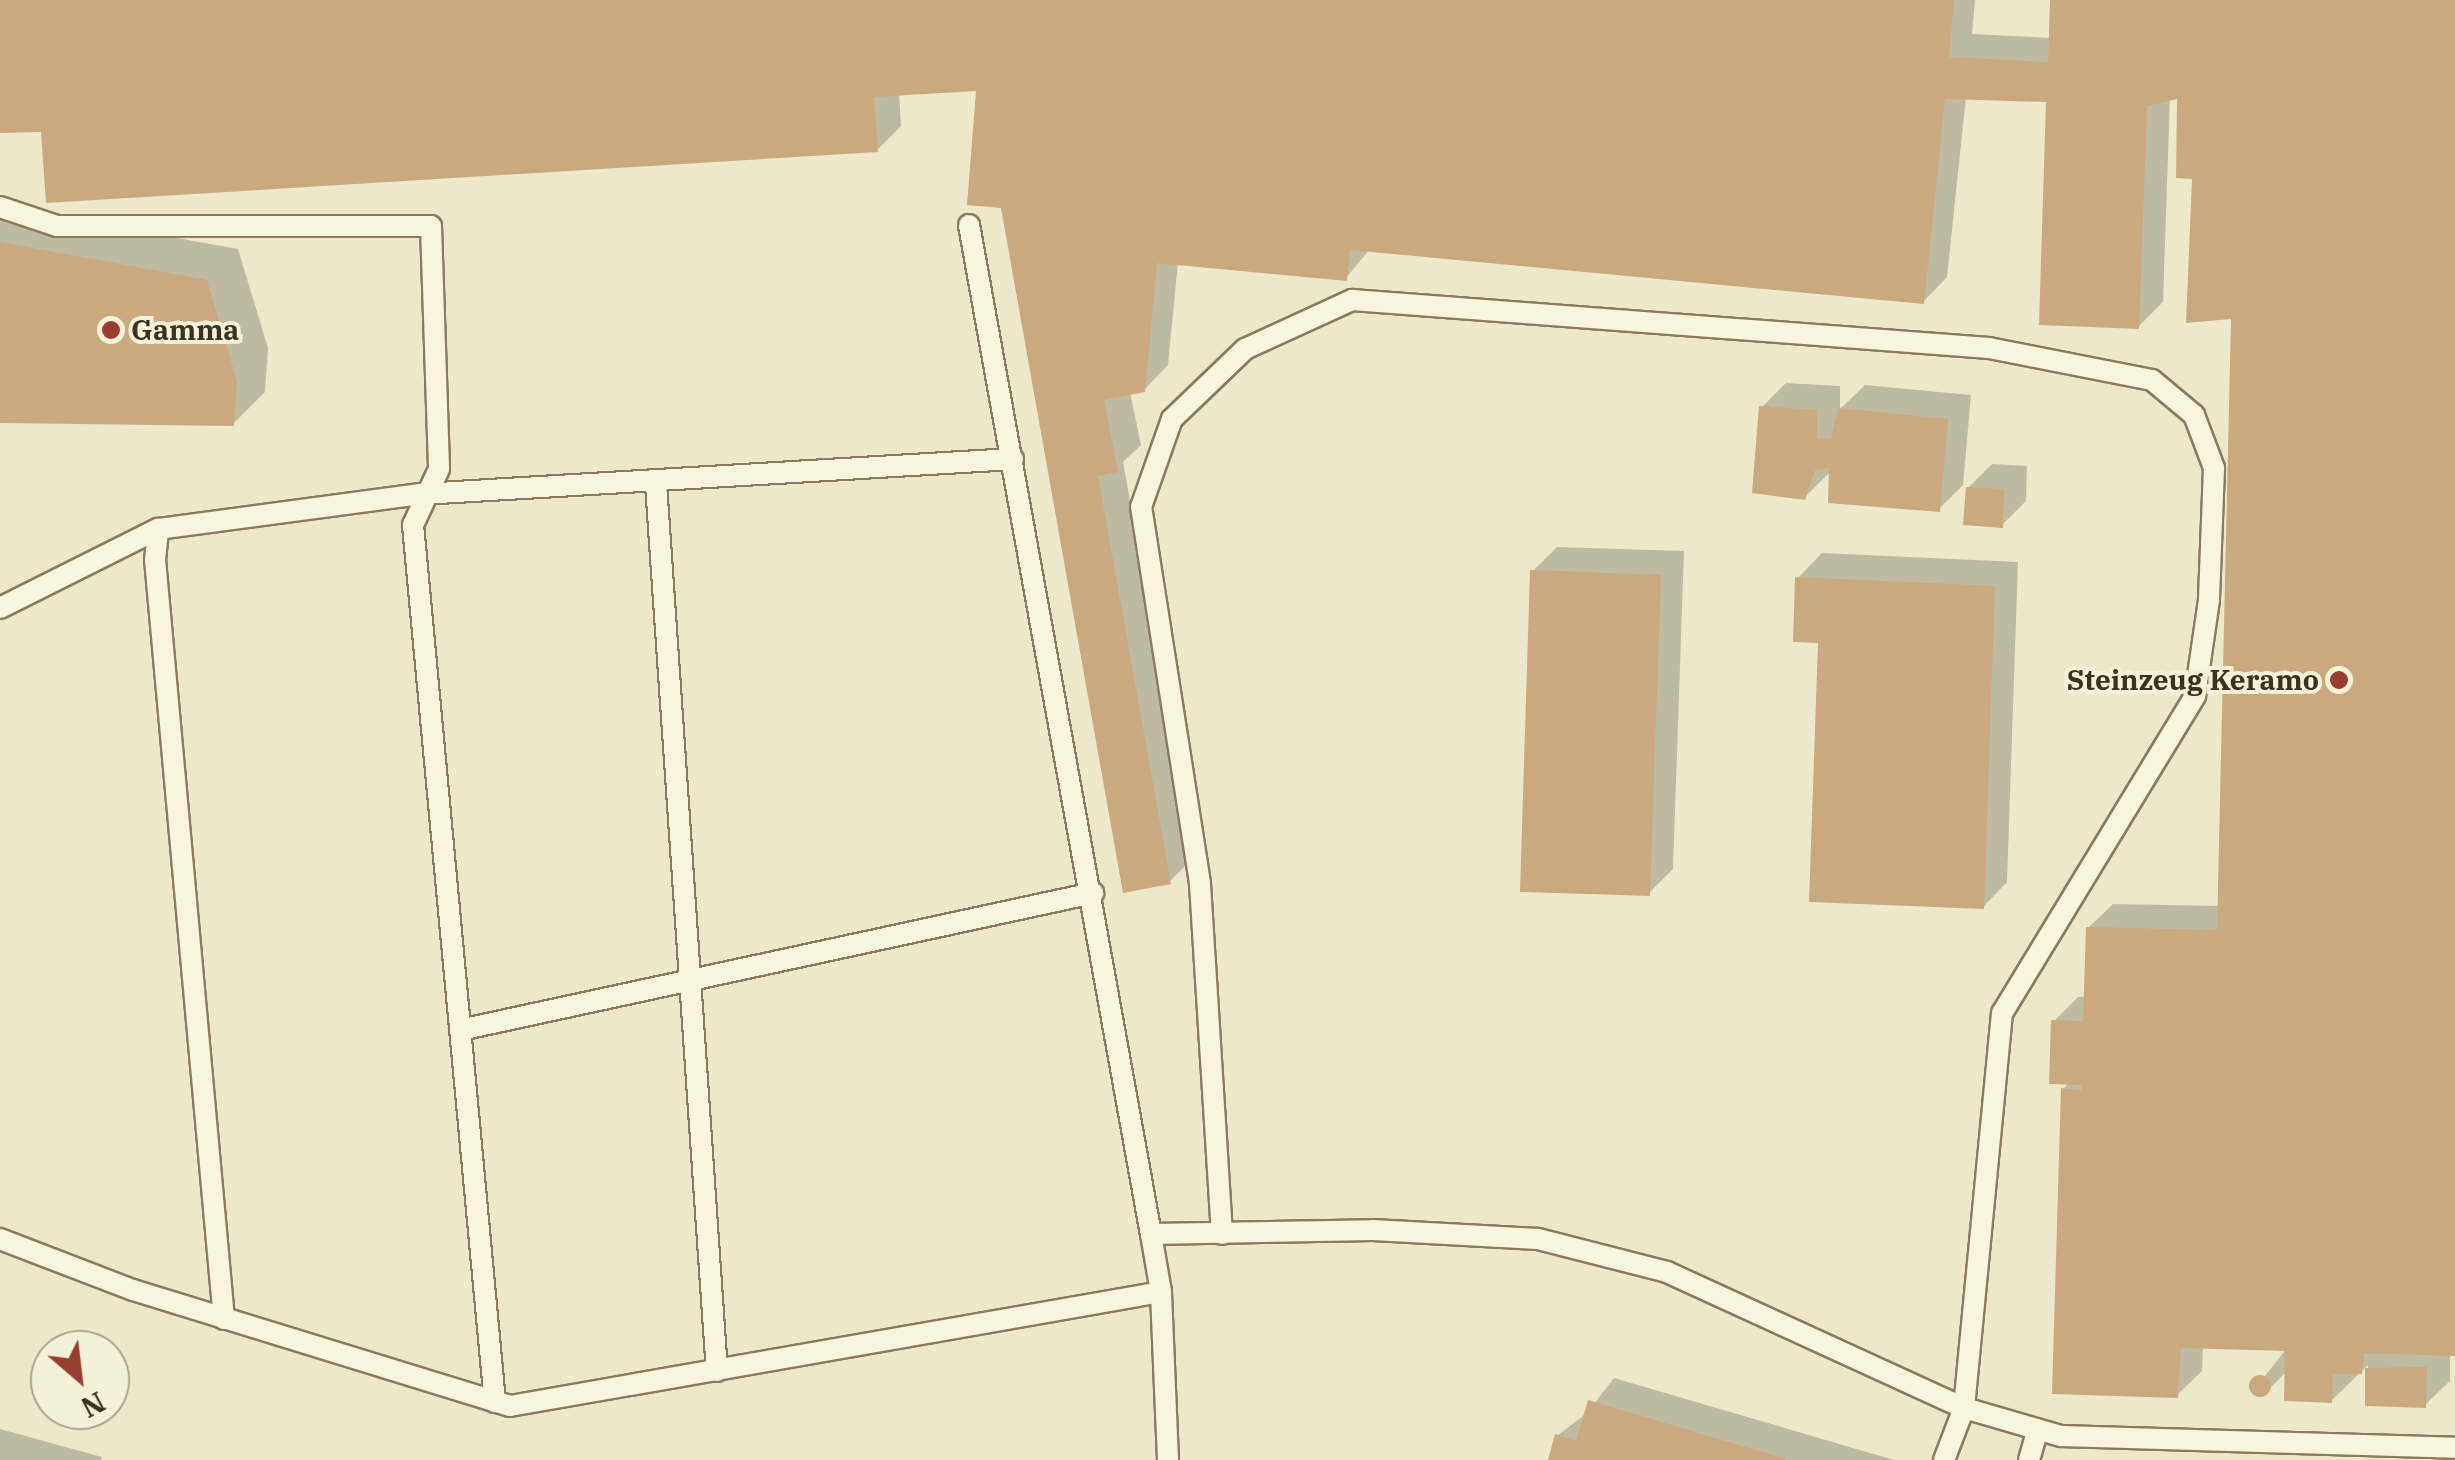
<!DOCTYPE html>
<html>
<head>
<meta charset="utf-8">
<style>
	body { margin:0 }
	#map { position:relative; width:2455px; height:1460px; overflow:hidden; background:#eee8ca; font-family:"IBM Plex Serif",serif }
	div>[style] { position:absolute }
	.shadow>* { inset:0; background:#0003 }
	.building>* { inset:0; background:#caa981 }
	.round { border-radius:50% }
	.roads { filter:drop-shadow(2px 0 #8a7b5f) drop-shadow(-2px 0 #8a7b5f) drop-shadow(0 2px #8a7b5f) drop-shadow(0 -2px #8a7b5f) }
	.service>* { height:20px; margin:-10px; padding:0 10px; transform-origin:10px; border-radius:10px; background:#f8f4dd }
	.dots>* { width:28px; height:28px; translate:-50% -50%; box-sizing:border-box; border:5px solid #f5f1d9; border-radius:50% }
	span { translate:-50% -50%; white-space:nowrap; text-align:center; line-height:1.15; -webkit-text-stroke:8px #f5f1d9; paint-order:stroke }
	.poi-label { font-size:28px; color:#3b3121; font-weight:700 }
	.left { translate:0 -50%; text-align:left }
	.right { translate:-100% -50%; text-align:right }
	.north { position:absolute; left:30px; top:1330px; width:100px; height:100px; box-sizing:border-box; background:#f5f1d9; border:2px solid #aba48f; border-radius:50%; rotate:152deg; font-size:28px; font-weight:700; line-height:40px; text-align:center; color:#3b3121 }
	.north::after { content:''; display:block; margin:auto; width:35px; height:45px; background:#973e31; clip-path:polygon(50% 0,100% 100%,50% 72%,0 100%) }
</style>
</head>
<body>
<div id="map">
	<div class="shadow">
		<div style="clip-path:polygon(0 0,1975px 0,1972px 34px,2052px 38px,2052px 0,2455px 0,2455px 1353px,2450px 1353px,2450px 1381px,2425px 1405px,2368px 1404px,2368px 1365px,2331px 1401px,2287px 1371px,2267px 1391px,2254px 1390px,2287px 1348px,2203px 1346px,2202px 1371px,2177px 1395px,2063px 1089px,2070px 1082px,2054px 1021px,2078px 997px,2087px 997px,2088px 928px,2113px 904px,2220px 906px,2233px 317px,2179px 96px,2170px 98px,2163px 302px,2138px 327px,2048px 100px,1966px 97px,1947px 277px,1923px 302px,1370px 249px,1346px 278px,1178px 262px,1168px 365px,1144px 390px,1130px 392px,1141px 445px,1123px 462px,1194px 857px,1169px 882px,979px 88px,899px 93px,901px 126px,877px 150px,0 131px)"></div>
		<div style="clip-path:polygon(0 206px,238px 249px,268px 348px,265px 392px,233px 424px,0 420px)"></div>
		<div style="clip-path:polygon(1786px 383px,1840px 386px,1840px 409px,1865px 385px,1971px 395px,1963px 485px,1939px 509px,1831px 471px,1804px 498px,1762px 407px)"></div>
		<div style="clip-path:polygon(1992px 464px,2027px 466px,2026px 501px,2002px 525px,1968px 488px)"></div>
		<div style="clip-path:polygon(1557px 547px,1684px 551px,1673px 869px,1649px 893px,1533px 571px)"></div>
		<div style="clip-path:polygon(1822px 553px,2018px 562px,2007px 882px,1983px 907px,1821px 640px,1798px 578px)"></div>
		<div style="clip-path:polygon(1614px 1378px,1894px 1460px,1551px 1460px,1558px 1435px,1587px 1413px)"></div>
		<div style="clip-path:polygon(0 1429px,102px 1457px,101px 1460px,0 1460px)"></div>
	</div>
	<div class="building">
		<div style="clip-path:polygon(0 0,1954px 0,1949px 57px,2048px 62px,2050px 0,2455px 0,2455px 1356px,2364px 1353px,2362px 1374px,2333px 1374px,2332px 1403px,2284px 1401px,2285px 1351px,2181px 1348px,2178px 1398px,2052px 1394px,2061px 1088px,2082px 1091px,2082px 1085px,2049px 1084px,2051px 1020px,2083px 1021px,2086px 927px,2217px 930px,2231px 319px,2186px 323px,2192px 179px,2176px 178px,2177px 99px,2147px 106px,2139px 329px,2039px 325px,2046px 102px,1945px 99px,1924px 304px,1350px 250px,1347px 281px,1157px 263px,1145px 392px,1104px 400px,1118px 472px,1098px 476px,1171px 884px,1123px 893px,1001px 208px,967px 205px,976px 91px,874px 97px,878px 152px,46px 203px,41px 132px,0 133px)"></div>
		<div style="clip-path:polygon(0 242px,207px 280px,237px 381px,234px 426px,0 423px)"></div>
		<div style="clip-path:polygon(1759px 406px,1817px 410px,1817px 438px,1831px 439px,1838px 408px,1948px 419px,1940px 512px,1828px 503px,1829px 468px,1815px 470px,1805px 500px,1752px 493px)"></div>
		<div style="clip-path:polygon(1966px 487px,2004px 489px,2003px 528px,1963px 525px)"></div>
		<div style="clip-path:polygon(1530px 570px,1661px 575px,1650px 896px,1520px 892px)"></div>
		<div style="clip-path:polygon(1795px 577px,1995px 586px,1984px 909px,1809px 902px,1818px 643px,1793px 642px)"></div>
		<div style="clip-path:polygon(2427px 1367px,2426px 1408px,2365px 1406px,2365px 1368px)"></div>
		<div class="round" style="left:2249px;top:1375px;width:22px;height:22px"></div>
		<div style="clip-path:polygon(1588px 1400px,1786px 1459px,1786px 1460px,1548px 1460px,1555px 1434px,1576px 1441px)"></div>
	</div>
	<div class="roads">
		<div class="service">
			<div style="left:0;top:207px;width:60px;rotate:18.4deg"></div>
			<div style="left:57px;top:226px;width:374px"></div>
			<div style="left:431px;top:226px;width:243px;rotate:88.1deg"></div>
			<div style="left:439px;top:469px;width:62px;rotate:114.9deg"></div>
			<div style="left:413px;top:525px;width:881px;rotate:84.66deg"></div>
			<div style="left:969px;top:225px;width:1025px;rotate:79.78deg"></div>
			<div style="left:656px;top:484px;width:889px;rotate:86.07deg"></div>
			<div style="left:0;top:608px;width:177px;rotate:-26.6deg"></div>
			<div style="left:460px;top:1030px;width:648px;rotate:-12.21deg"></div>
			<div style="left:1222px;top:1234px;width:352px;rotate:-93.6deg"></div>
			<div style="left:1200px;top:883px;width:381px;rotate:-98.9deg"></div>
			<div style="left:1141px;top:507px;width:93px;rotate:-70.6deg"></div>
			<div style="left:1172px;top:419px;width:101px;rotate:-43.8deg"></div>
			<div style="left:1245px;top:349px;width:118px;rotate:-24.6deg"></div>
			<div style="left:1352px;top:300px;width:639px;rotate:4.31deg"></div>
			<div style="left:1989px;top:348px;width:166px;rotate:11.1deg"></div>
			<div style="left:2152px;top:380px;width:55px;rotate:39.8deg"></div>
			<div style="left:2194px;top:415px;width:57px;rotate:69.3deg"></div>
			<div style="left:2214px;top:468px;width:132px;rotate:92.2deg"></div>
			<div style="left:2209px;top:600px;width:97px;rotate:98.3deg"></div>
			<div style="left:2195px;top:696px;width:371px;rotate:121.3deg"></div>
			<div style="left:2002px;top:1013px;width:397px;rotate:95.5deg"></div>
			<div style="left:1964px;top:1408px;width:56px;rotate:111deg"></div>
			<div style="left:0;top:1239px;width:142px;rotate:21deg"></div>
			<div style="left:133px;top:1290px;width:394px;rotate:17.1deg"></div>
			<div style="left:510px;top:1406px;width:661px;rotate:-9.93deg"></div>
			<div style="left:224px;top:1319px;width:762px;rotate:-95.19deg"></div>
			<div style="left:155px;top:560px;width:31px;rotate:-84deg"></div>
			<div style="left:158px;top:529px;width:266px;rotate:-7.6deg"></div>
			<div style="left:422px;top:494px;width:592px;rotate:-3.39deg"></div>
			<div style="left:1168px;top:1460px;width:168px;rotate:-92.4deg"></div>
			<div style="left:1161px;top:1292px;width:59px;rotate:-99.8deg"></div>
			<div style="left:1151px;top:1234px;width:222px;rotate:-1deg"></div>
			<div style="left:1373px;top:1230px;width:165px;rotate:3.1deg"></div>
			<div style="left:1538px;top:1239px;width:133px;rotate:14.3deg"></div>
			<div style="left:1667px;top:1272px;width:327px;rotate:24.6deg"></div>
			<div style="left:1964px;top:1408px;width:101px;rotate:16.1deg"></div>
			<div style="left:2061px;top:1436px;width:394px;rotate:1.7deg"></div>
			<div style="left:2029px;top:1460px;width:32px;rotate:-74deg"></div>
		</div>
	</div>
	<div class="dots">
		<div style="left:111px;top:330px;background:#973e31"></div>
		<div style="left:2339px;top:680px;background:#973e31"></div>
	</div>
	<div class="poi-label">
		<span class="left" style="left:131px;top:330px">Gamma</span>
		<span class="right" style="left:2319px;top:680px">Steinzeug Keramo</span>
	</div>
	<div class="north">N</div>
</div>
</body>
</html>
